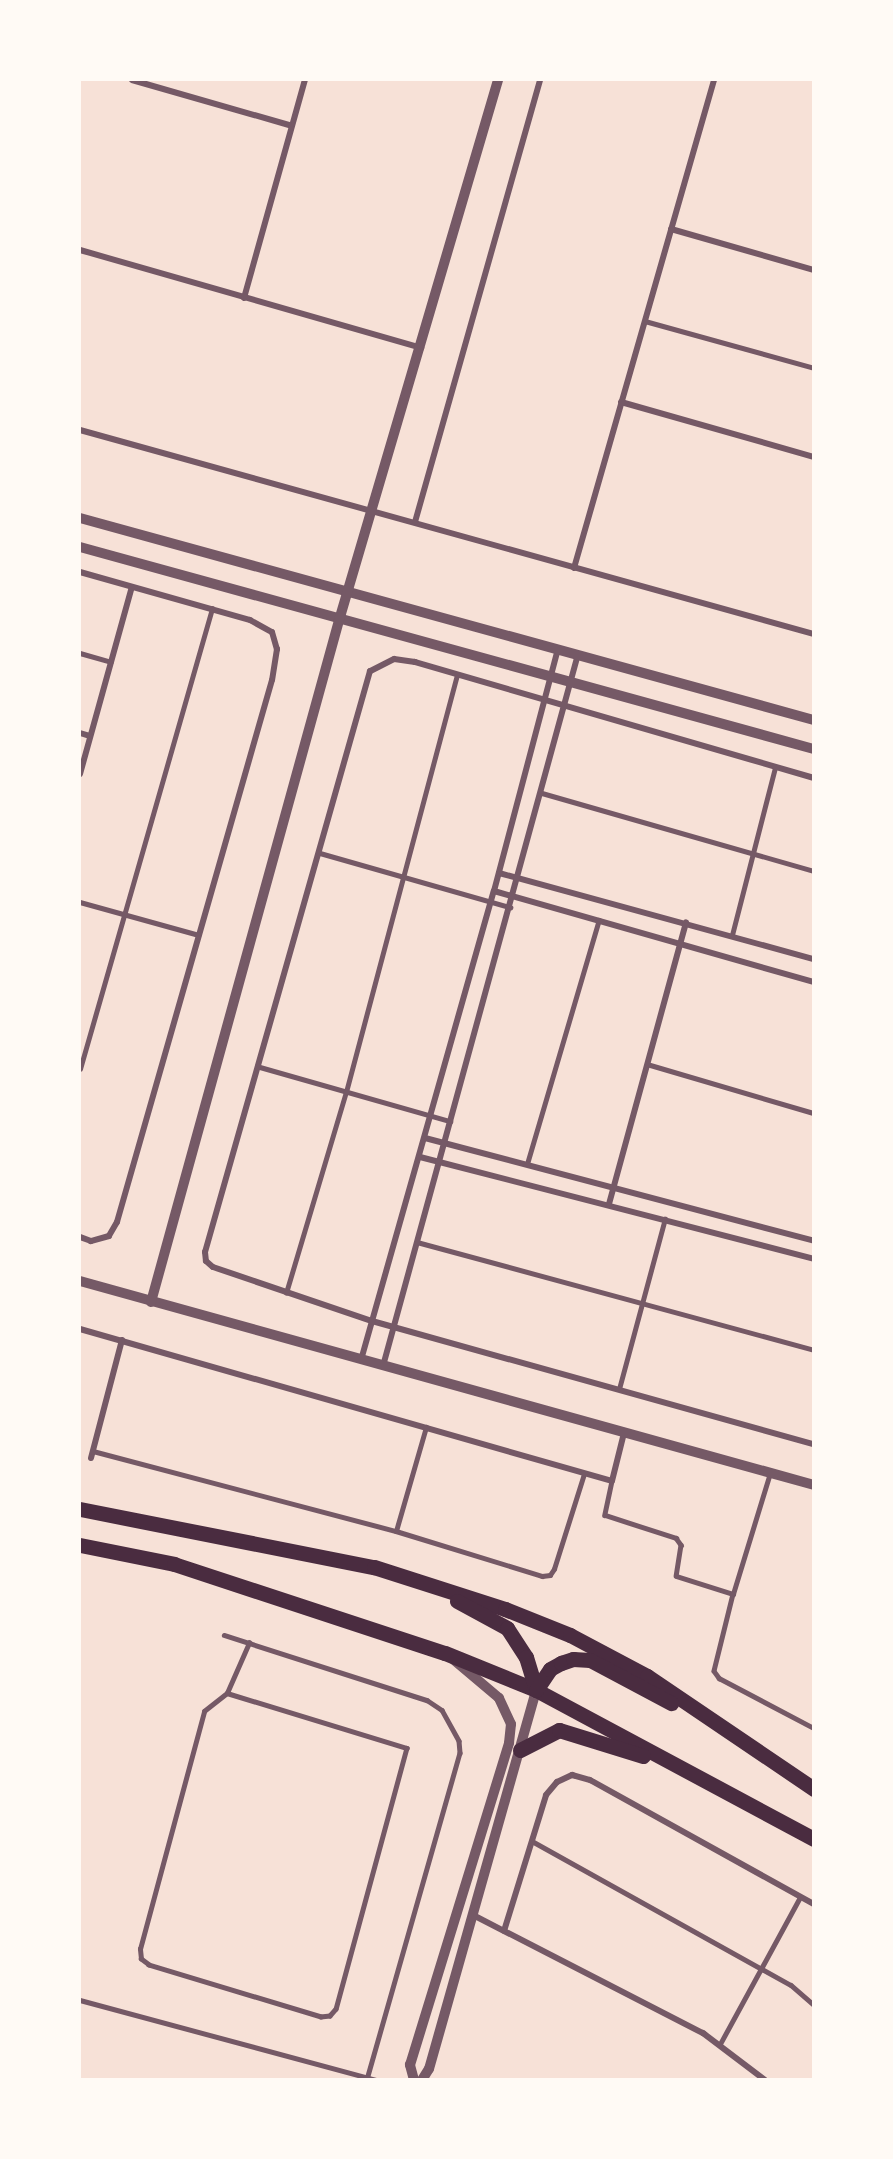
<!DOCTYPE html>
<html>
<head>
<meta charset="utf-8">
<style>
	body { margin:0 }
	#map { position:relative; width:893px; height:2159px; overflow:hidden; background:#f7e1d7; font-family:Raleway,sans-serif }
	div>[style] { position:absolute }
	.service>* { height:4.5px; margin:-2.25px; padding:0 2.25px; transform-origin:2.25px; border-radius:2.25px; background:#755966 }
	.minor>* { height:6px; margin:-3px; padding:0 3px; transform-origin:3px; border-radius:3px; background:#755966 }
	.tertiary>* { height:10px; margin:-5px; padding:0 5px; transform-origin:5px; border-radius:5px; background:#755966 }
	.primary>* { height:15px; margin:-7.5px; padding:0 7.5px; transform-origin:7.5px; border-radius:7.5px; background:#4a2c40 }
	span { translate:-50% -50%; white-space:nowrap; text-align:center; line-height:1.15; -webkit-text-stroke:4.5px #fffaf5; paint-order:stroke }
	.frame { position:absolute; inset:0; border:81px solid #fffaf5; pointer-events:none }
</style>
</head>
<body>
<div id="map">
	<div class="service">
		<div style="left:645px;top:321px;width:175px;rotate:15.5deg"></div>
		<div style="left:80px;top:653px;width:32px;rotate:16deg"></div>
		<div style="left:542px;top:793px;width:283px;rotate:16deg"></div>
		<div style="left:320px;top:853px;width:198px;rotate:15.9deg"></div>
		<div style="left:80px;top:902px;width:123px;rotate:15.5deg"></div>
		<div style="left:732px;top:935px;width:173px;rotate:-75.6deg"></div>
		<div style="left:647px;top:1064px;width:174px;rotate:16.4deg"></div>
		<div style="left:260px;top:1067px;width:198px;rotate:15.9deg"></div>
		<div style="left:80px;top:1069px;width:479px;rotate:-74deg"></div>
		<div style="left:527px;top:1164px;width:254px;rotate:-73.6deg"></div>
		<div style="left:417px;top:1242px;width:411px;rotate:15.2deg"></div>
		<div style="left:286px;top:1293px;width:210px;rotate:-73.4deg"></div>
		<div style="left:346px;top:1092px;width:432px;rotate:-75.1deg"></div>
		<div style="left:619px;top:1389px;width:176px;rotate:-74.9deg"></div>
		<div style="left:93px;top:1451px;width:313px;rotate:14.8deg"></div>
		<div style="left:396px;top:1531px;width:153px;rotate:17.1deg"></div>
		<div style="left:542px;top:1576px;width:8px;rotate:-7deg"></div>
		<div style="left:550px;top:1575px;width:7px;rotate:-56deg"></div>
		<div style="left:554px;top:1569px;width:100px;rotate:-72.5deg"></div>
		<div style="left:612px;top:1481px;width:35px;rotate:102deg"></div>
		<div style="left:605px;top:1515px;width:75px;rotate:17.9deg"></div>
		<div style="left:676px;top:1538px;width:9px;rotate:54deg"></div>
		<div style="left:681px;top:1545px;width:31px;rotate:99deg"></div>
		<div style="left:676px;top:1576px;width:60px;rotate:17.5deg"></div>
		<div style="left:733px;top:1594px;width:127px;rotate:-73deg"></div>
		<div style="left:396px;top:1531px;width:108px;rotate:-73.9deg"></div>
		<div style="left:733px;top:1594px;width:79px;rotate:103.9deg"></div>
		<div style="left:714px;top:1671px;width:9px;rotate:54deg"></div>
		<div style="left:719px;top:1678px;width:107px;rotate:27.8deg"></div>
		<div style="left:224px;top:1635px;width:213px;rotate:17.8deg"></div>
		<div style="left:427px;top:1700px;width:18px;rotate:34deg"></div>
		<div style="left:442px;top:1710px;width:35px;rotate:61deg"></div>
		<div style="left:459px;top:1741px;width:12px;rotate:85deg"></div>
		<div style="left:460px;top:1753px;width:337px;rotate:105.9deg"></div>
		<div style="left:227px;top:1693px;width:188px;rotate:17deg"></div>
		<div style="left:407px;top:1748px;width:270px;rotate:105.2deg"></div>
		<div style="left:336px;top:2009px;width:9px;rotate:131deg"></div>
		<div style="left:330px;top:2016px;width:9px;rotate:174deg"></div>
		<div style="left:321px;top:2017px;width:180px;rotate:-163.2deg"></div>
		<div style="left:149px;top:1965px;width:10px;rotate:-143deg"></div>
		<div style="left:141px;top:1959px;width:10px;rotate:-96deg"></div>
		<div style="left:140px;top:1949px;width:246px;rotate:-74.9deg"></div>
		<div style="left:204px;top:1711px;width:29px;rotate:-38deg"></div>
		<div style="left:227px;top:1693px;width:55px;rotate:-66.3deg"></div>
		<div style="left:532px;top:1841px;width:296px;rotate:29.1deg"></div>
		<div style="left:791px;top:1985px;width:30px;rotate:41deg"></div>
		<div style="left:80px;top:2000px;width:308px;rotate:15.1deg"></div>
		<div style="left:720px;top:2044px;width:167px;rotate:-61.4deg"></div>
	</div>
	<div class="minor">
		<div style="left:132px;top:80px;width:166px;rotate:16deg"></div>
		<div style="left:671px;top:229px;width:149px;rotate:16deg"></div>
		<div style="left:80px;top:250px;width:355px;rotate:16deg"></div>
		<div style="left:244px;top:298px;width:226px;rotate:-74.4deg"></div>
		<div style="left:621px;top:402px;width:201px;rotate:15.9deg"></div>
		<div style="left:80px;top:430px;width:762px;rotate:15.53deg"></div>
		<div style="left:415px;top:522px;width:459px;rotate:-74.2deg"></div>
		<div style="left:574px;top:568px;width:508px;rotate:-73.99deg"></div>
		<div style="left:80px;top:572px;width:177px;rotate:15.8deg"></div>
		<div style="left:250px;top:620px;width:25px;rotate:29deg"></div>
		<div style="left:272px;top:632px;width:18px;rotate:74deg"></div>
		<div style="left:277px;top:649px;width:31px;rotate:99deg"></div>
		<div style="left:272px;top:680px;width:564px;rotate:105.96deg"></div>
		<div style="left:117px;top:1222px;width:16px;rotate:120deg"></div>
		<div style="left:109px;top:1236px;width:19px;rotate:164deg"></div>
		<div style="left:91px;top:1241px;width:12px;rotate:-160deg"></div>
		<div style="left:80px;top:733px;width:10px;rotate:17deg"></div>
		<div style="left:80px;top:774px;width:194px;rotate:-74.5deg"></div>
		<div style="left:814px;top:778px;width:416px;rotate:-163.8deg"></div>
		<div style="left:415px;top:662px;width:21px;rotate:-172deg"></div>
		<div style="left:394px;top:659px;width:27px;rotate:153deg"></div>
		<div style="left:370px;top:671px;width:604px;rotate:105.85deg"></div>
		<div style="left:205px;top:1252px;width:9px;rotate:84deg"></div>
		<div style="left:206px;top:1261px;width:9px;rotate:41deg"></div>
		<div style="left:213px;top:1267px;width:168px;rotate:18.8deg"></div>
		<div style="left:372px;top:1321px;width:459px;rotate:15.6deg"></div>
		<div style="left:499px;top:873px;width:327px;rotate:15.3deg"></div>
		<div style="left:494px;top:891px;width:333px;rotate:15.9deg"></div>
		<div style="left:425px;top:1138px;width:402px;rotate:14.8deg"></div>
		<div style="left:420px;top:1157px;width:407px;rotate:14.5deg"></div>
		<div style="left:609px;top:1204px;width:292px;rotate:-74.7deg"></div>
		<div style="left:80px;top:1329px;width:553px;rotate:15.95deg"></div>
		<div style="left:612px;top:1481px;width:49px;rotate:-76deg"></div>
		<div style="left:361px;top:1360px;width:487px;rotate:-74.2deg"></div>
		<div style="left:494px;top:891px;width:250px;rotate:-75.2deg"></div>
		<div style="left:383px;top:1366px;width:738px;rotate:-74.68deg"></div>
		<div style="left:91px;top:1458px;width:122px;rotate:-75.3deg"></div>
		<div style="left:473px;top:1915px;width:259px;rotate:27.2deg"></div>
		<div style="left:703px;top:2033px;width:78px;rotate:37.2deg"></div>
		<div style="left:504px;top:1931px;width:142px;rotate:-72.8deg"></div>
		<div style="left:546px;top:1795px;width:17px;rotate:-50deg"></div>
		<div style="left:557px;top:1782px;width:17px;rotate:-25deg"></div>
		<div style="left:572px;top:1775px;width:19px;rotate:16deg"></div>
		<div style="left:590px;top:1780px;width:256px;rotate:29deg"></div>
	</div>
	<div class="tertiary">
		<div style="left:80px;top:518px;width:761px;rotate:15.39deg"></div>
		<div style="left:80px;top:547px;width:761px;rotate:15.39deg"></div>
		<div style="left:80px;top:1281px;width:762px;rotate:15.53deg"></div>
		<div style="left:151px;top:1302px;width:711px;rotate:-74.58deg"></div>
		<div style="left:340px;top:617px;width:560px;rotate:-73.6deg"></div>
		<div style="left:414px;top:2080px;width:16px;rotate:-105deg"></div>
		<div style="left:410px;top:2065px;width:337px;rotate:-72.9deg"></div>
		<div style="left:509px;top:1743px;width:19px;rotate:-84deg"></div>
		<div style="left:511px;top:1724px;width:29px;rotate:-115deg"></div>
		<div style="left:499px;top:1698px;width:59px;rotate:-139.8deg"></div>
		<div style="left:422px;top:2080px;width:13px;rotate:-58deg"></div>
		<div style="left:429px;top:2069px;width:394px;rotate:-74.2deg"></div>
	</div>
	<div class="primary">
		<div style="left:80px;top:1509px;width:300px;rotate:11.2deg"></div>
		<div style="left:374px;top:1567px;width:138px;rotate:17.8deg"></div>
		<div style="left:505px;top:1609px;width:70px;rotate:21.8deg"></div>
		<div style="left:570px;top:1635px;width:87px;rotate:28deg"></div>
		<div style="left:647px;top:1676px;width:202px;rotate:34.1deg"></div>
		<div style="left:80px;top:1545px;width:96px;rotate:11.4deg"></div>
		<div style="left:174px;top:1564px;width:285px;rotate:18.2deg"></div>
		<div style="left:445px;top:1653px;width:98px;rotate:22.1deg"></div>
		<div style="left:536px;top:1690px;width:315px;rotate:28.2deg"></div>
		<div style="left:457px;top:1601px;width:57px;rotate:28.4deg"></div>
		<div style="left:507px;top:1628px;width:35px;rotate:57deg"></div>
		<div style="left:526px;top:1657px;width:34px;rotate:73deg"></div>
		<div style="left:536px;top:1690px;width:25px;rotate:-56deg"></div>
		<div style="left:550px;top:1669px;width:13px;rotate:-29deg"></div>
		<div style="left:561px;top:1663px;width:13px;rotate:-18deg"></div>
		<div style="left:573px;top:1659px;width:17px;rotate:3deg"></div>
		<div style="left:590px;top:1660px;width:92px;rotate:28deg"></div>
		<div style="left:520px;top:1750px;width:44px;rotate:-27.1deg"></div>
		<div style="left:559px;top:1730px;width:88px;rotate:17.2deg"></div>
	</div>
	<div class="frame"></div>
</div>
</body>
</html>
